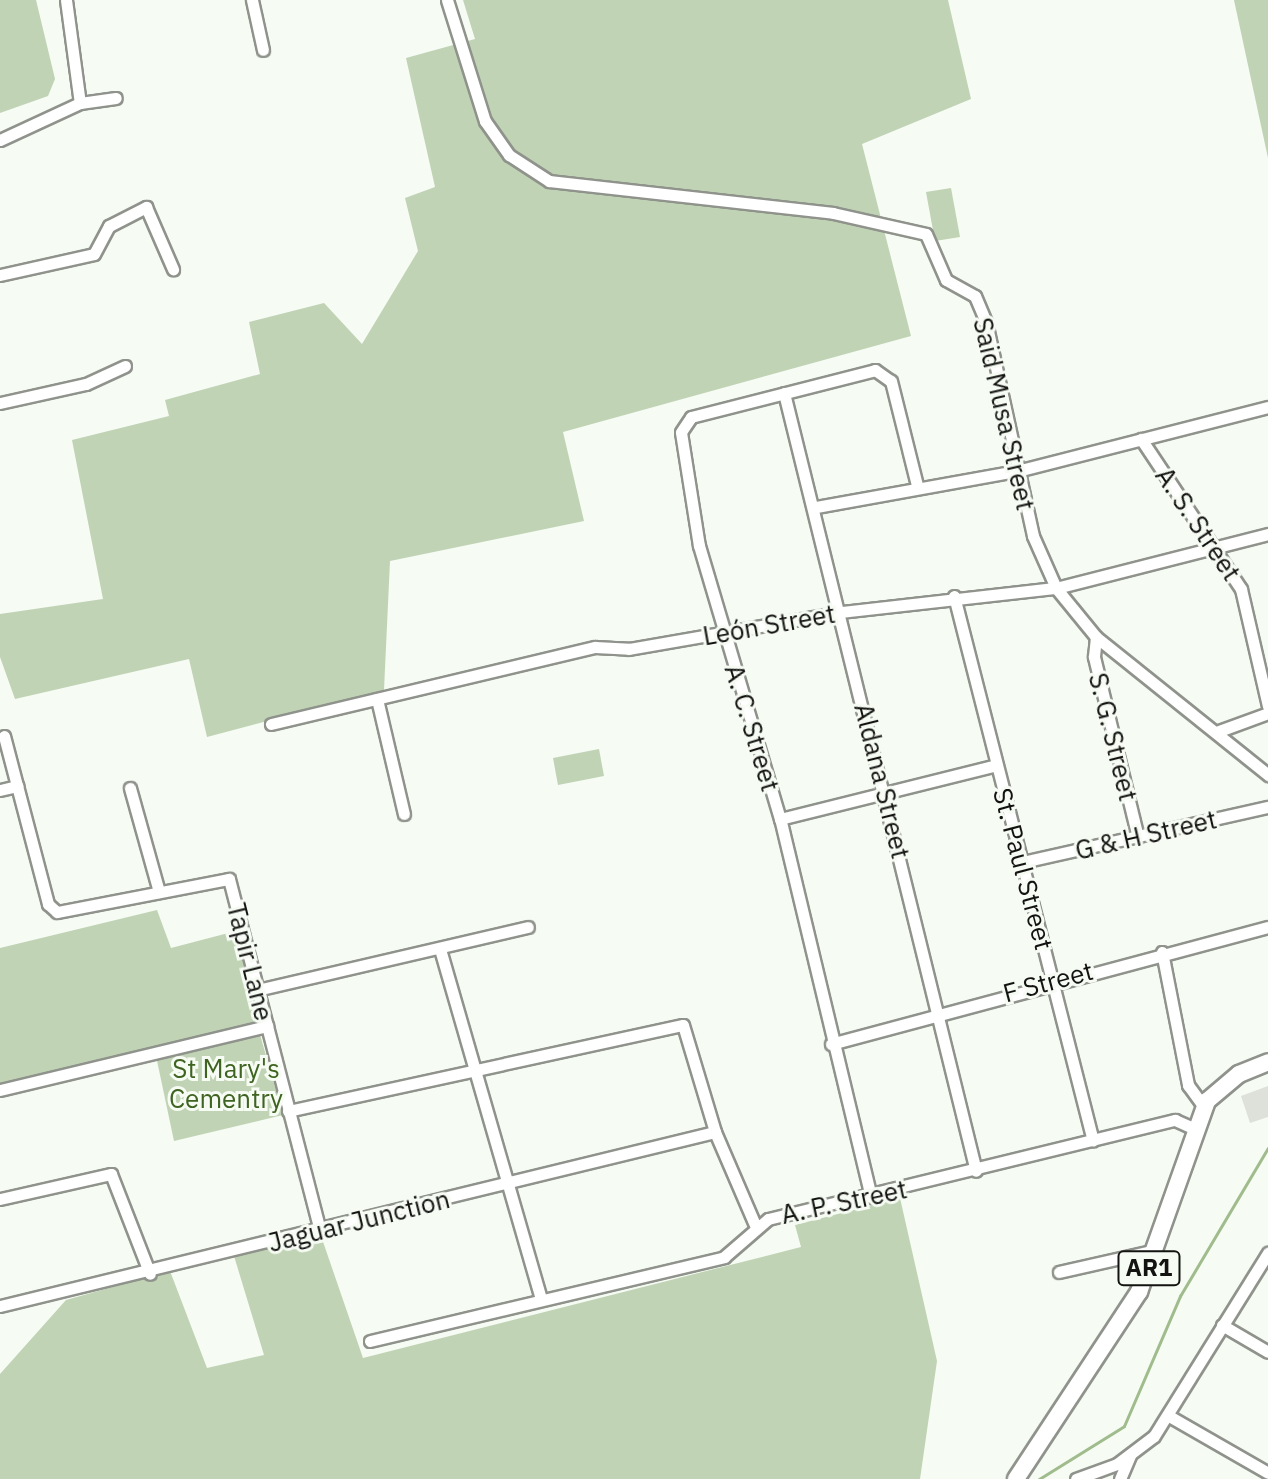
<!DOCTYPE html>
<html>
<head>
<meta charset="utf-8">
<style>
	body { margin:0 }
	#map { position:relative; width:1268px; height:1479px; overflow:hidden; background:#f6fbf3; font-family:"IBM Plex Sans",sans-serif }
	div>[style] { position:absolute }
	.green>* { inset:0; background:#c0d3b5 }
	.stream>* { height:3px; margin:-1.5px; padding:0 1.5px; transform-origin:1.5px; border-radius:1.5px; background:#a0bc8d }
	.building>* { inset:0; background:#dde1da }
	.roads { filter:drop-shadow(2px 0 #8f938c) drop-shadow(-2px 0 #8f938c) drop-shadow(0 2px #8f938c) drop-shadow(0 -2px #8f938c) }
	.minor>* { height:11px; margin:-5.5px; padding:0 5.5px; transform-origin:5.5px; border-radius:5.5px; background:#fff }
	.highway>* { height:16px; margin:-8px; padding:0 8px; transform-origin:8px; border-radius:8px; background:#fff }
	span { translate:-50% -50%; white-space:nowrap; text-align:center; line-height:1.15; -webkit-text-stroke:6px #f6fbf3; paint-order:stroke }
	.shield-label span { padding:2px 6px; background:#f6fbf3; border:2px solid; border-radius:6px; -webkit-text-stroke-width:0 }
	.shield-label { font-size:24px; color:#131412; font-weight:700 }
	.street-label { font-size:26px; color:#131412 }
	.park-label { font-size:26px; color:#3f6321 }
</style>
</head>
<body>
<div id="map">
	<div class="green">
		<div style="clip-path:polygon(0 0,36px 0,55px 79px,48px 96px,0 113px)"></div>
		<div style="clip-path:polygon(463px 0,948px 0,971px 99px,862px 144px,911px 336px,563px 432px,584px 521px,390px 561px,384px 690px,207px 737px,189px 659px,15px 699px,0 657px,0 614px,103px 599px,72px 440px,169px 416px,165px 400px,260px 374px,249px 322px,324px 303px,362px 344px,418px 251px,405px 198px,435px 187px,406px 58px,475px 39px)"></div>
		<div style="clip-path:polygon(1234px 0,1268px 0,1268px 158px)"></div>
		<div style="clip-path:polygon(951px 188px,960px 237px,935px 241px,926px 192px)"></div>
		<div style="clip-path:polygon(599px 749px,604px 776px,558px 785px,553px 758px)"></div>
		<div style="clip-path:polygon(157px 910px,171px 948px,236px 931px,258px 1028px,0 1084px,0 948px)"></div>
		<div style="clip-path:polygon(259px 1031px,283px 1115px,174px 1141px,156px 1056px)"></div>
		<div style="clip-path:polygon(900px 1198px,937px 1361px,920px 1479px,0 1479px,0 1374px,66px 1300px,170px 1271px,207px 1368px,264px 1355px,234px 1256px,320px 1233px,363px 1358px,801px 1247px,795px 1225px)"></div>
	</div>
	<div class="stream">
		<div style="left:1039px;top:1479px;width:100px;rotate:-31.9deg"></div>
		<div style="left:1124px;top:1426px;width:142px;rotate:-66.7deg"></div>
		<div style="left:1180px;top:1296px;width:172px;rotate:-59.3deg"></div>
	</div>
	<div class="building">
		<div style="clip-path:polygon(1268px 1086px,1268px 1117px,1250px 1123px,1241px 1096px)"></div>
	</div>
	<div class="roads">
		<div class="minor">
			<div style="left:66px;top:0;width:104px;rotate:82.3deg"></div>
			<div style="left:252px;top:0;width:51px;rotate:77.6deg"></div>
			<div style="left:447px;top:0;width:127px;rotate:72.6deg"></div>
			<div style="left:485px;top:121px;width:42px;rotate:54.8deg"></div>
			<div style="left:509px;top:155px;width:48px;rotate:33deg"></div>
			<div style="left:549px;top:181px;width:286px;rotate:6.4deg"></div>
			<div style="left:833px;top:213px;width:95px;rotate:12.7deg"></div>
			<div style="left:926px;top:234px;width:50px;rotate:66.5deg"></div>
			<div style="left:946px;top:280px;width:33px;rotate:29deg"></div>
			<div style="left:975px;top:296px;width:28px;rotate:67deg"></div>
			<div style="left:986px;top:322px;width:219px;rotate:77.6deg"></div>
			<div style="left:1033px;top:536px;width:57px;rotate:66.1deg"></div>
			<div style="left:1056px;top:588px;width:63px;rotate:50.8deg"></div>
			<div style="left:1096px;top:637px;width:221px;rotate:38.7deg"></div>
			<div style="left:0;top:140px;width:88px;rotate:-24.8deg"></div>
			<div style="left:80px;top:103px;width:36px;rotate:-8deg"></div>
			<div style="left:0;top:275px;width:96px;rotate:-12.6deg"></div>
			<div style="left:94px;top:254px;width:32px;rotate:-62deg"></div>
			<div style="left:109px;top:226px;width:42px;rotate:-27.2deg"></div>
			<div style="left:146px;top:207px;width:68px;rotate:66.5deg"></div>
			<div style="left:784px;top:393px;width:801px;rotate:76.14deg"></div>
			<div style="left:0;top:403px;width:88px;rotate:-12.5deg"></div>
			<div style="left:86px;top:384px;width:43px;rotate:-24.8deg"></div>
			<div style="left:1141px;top:439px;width:180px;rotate:56.3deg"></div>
			<div style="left:1241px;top:589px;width:120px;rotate:77deg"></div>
			<div style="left:816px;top:507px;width:204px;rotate:-10.2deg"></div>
			<div style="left:1017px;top:471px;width:259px;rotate:-14.3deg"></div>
			<div style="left:954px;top:596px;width:562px;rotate:75.69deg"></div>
			<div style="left:1096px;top:637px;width:20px;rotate:96deg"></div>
			<div style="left:1094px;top:657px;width:185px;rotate:76.3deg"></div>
			<div style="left:377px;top:699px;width:118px;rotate:76.8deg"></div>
			<div style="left:271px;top:724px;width:333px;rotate:-13.4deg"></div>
			<div style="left:595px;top:647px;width:34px;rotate:3deg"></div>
			<div style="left:629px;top:649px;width:215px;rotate:-9.9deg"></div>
			<div style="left:841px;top:612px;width:216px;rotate:-6.4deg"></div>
			<div style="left:1056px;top:588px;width:219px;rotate:-14.3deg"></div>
			<div style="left:1219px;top:731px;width:52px;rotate:-20.2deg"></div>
			<div style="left:4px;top:736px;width:174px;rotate:75.3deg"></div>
			<div style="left:48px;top:904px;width:12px;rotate:42deg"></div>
			<div style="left:57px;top:912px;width:175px;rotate:-10.9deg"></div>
			<div style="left:229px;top:879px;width:365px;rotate:75.5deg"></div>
			<div style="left:130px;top:788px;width:108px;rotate:74.4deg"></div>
			<div style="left:0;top:790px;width:18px;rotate:-13deg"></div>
			<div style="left:780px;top:819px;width:223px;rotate:-14deg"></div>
			<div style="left:1023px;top:862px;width:251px;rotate:-12.7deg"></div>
			<div style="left:440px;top:949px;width:361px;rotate:73.9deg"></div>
			<div style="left:1162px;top:952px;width:136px;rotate:78.9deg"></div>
			<div style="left:1188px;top:1085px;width:27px;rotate:54deg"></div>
			<div style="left:257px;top:990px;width:278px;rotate:-13.1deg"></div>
			<div style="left:831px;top:1044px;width:452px;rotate:-15deg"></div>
			<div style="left:0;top:1090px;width:275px;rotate:-13.5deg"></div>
			<div style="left:288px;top:1111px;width:404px;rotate:-12.3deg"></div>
			<div style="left:683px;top:1025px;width:112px;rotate:73.3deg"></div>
			<div style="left:715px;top:1132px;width:101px;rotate:66.7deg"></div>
			<div style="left:871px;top:1197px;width:389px;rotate:-103.5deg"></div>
			<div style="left:780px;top:819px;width:285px;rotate:-106.5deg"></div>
			<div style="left:699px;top:546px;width:115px;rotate:-99deg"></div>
			<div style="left:681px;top:432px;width:18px;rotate:-56deg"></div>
			<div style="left:691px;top:417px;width:190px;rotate:-14.3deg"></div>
			<div style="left:875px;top:370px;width:19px;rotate:35deg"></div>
			<div style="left:891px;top:381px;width:107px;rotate:76deg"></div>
			<div style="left:0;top:1199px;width:114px;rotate:-12.7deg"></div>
			<div style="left:111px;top:1174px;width:107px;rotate:68.7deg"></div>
			<div style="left:1059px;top:1272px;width:99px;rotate:-12.8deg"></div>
			<div style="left:0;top:1306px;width:736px;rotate:-13.68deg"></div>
			<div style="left:1222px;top:1325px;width:53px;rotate:30.4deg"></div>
			<div style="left:370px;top:1341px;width:364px;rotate:-13.3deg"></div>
			<div style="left:724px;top:1257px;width:58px;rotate:-40.8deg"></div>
			<div style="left:768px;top:1219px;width:419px;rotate:-13.7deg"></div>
			<div style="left:1175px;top:1120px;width:20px;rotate:24deg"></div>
			<div style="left:1169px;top:1416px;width:114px;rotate:29.9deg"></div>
			<div style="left:1076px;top:1479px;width:44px;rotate:-20.1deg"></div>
			<div style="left:1117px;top:1464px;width:46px;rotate:-37.1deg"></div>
			<div style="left:1154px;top:1436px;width:216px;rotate:-58.1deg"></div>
			<div style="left:1120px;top:1479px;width:26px;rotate:-67deg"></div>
		</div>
		<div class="highway">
			<div style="left:1016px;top:1479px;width:224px;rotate:-56.7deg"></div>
			<div style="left:1139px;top:1292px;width:203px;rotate:-70.4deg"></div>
			<div style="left:1207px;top:1101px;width:42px;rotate:-40.2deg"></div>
			<div style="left:1239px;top:1074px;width:31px;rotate:-22deg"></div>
		</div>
	</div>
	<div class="shield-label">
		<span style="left:1149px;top:1268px">AR1</span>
	</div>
	<div class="street-label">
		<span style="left:1004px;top:414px;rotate:77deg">Said Musa Street</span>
		<span style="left:1198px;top:524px;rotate:56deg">A. S. Street</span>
		<span style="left:769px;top:625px;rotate:-10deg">León Street</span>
		<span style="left:752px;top:728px;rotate:73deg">A. C. Street</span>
		<span style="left:1113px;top:737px;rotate:76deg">S. G. Street</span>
		<span style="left:882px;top:781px;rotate:76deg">Aldana Street</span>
		<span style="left:1146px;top:835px;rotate:-13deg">G &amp; H Street</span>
		<span style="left:1023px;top:869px;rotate:75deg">St. Paul Street</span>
		<span style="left:250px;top:962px;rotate:76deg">Tapir Lane</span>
		<span style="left:1048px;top:982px;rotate:-15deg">F Street</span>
		<span style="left:844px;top:1202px;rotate:-12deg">A. P. Street</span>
		<span style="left:359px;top:1221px;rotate:-14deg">Jaguar Junction</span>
	</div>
	<div class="park-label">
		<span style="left:226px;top:1084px">St Mary's<br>Cementry</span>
	</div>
</div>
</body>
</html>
